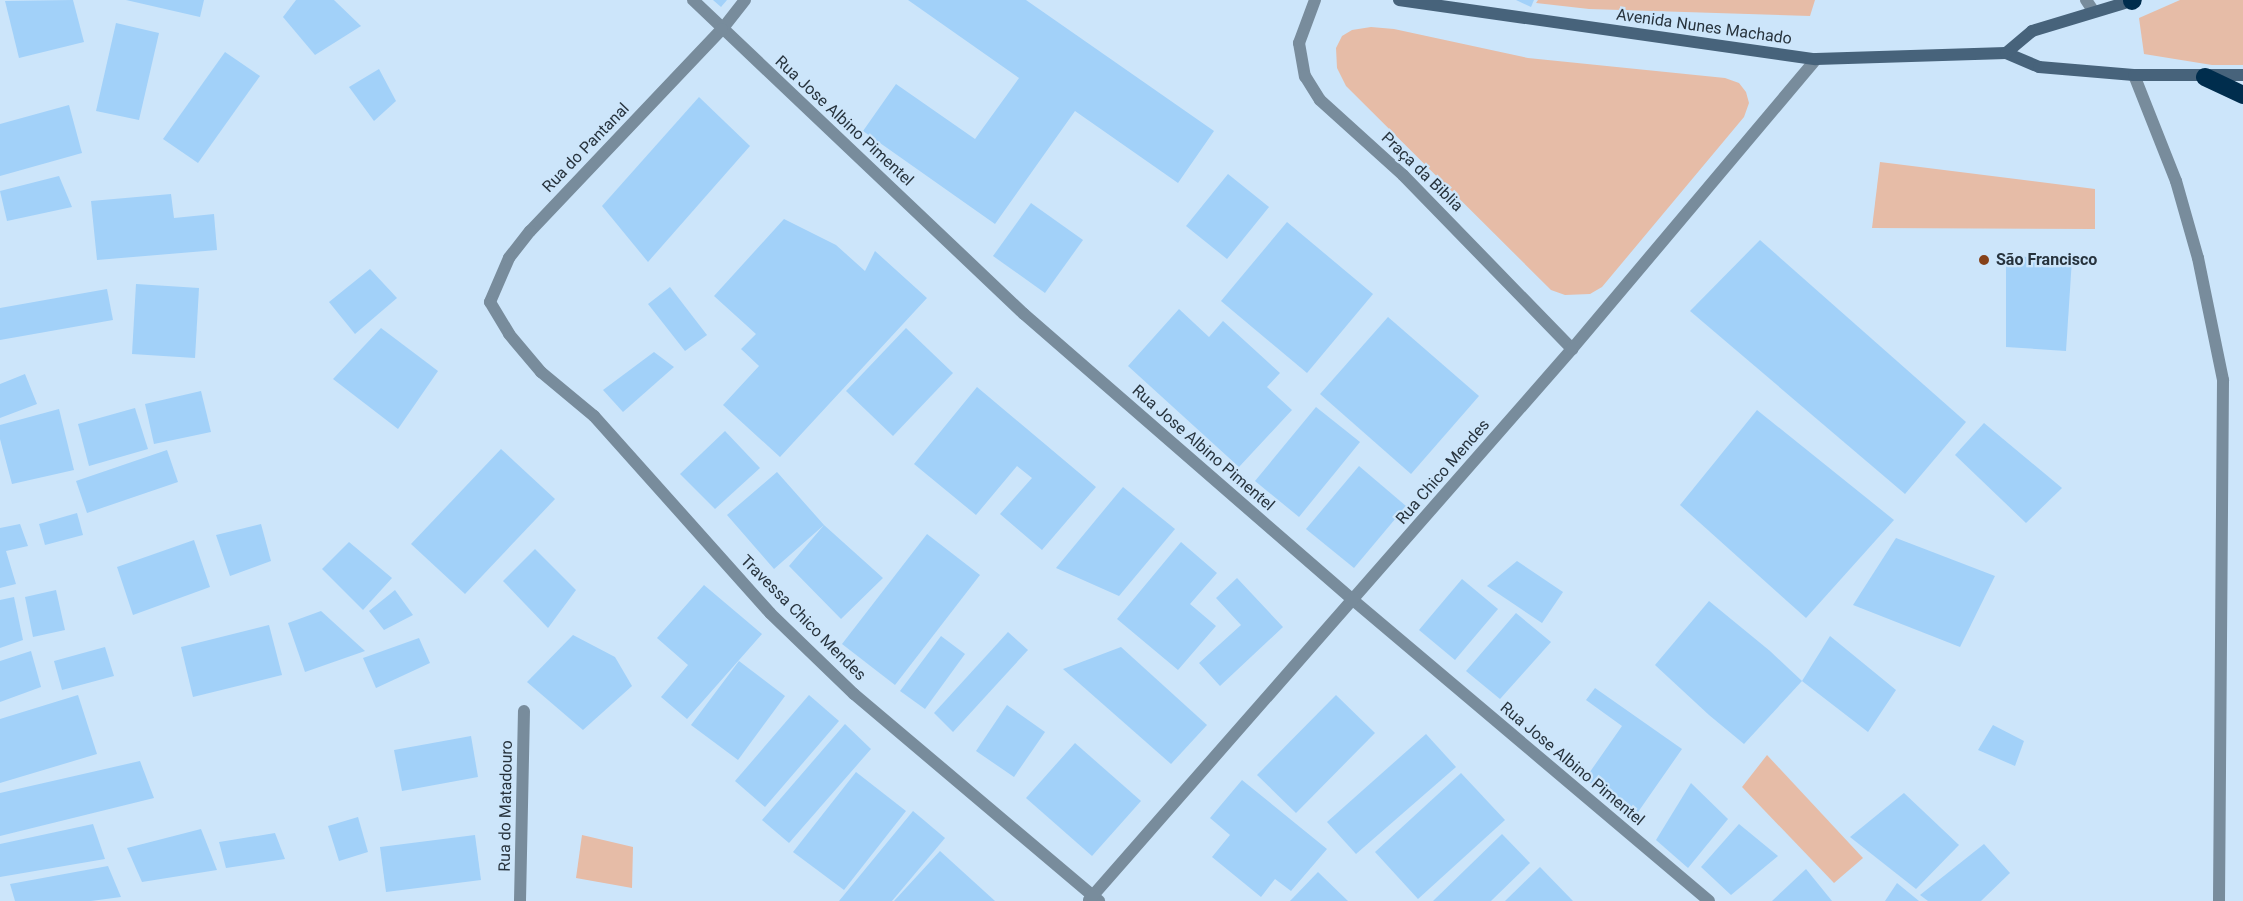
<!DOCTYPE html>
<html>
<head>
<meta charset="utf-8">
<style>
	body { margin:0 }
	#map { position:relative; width:2243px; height:901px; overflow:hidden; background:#cce5fa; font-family:Roboto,sans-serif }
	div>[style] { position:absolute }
	.green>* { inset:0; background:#e6bca7 }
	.building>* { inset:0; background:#a2d1f9 }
	.lane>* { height:12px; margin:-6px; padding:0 6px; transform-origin:6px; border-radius:6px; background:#788c9c }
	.street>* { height:12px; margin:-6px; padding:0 6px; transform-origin:6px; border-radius:6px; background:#788c9c }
	.secondary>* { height:12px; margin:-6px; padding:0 6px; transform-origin:6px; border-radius:6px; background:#47637b }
	.highway>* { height:18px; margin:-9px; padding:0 9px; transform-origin:9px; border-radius:9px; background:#002d4d }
	.dots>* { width:16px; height:16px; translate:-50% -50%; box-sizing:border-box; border:3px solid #cce5fa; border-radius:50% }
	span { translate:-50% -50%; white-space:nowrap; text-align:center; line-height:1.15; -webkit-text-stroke:4.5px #cce5fa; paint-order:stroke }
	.street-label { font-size:16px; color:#27333d }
	.poi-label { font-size:16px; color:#27333d; font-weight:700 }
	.left { translate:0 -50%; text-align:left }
</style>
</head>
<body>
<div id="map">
	<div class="green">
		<div style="clip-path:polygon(1538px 0,1815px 0,1810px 16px,1589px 9px,1536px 3px)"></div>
		<div style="clip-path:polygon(2180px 0,2243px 0,2243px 65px,2212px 65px,2144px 54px,2139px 18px)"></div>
		<div style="clip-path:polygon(1371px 27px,1394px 29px,1528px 58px,1725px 78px,1739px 83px,1746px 92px,1749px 103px,1744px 117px,1602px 287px,1590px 294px,1565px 295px,1551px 290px,1346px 86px,1337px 68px,1336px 48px,1342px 36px,1352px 30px)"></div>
		<div style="clip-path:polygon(1880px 162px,2095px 189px,2095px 229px,1872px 228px)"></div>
		<div style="clip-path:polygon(1767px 755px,1863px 858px,1834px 883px,1742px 787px)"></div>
		<div style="clip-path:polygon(582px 835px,633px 847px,632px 888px,576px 878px)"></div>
	</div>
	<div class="building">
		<div style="clip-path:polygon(73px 0,84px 42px,19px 58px,5px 1px)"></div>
		<div style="clip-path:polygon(126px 0,204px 0,200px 17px)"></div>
		<div style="clip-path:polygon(296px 0,334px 0,361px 26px,315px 55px,283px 17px)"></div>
		<div style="clip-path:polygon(713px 0,727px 0,721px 7px)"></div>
		<div style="clip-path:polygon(908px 0,1026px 0,1214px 131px,1178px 183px,1075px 111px,995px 224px,863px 131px,896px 84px,975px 139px,1019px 78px)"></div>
		<div style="clip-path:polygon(1516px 0,1534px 0,1531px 7px)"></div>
		<div style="clip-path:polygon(116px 23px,159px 33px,139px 120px,96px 111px)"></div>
		<div style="clip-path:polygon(225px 52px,260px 76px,198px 163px,163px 139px)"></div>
		<div style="clip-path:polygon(379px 69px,396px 101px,374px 121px,349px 87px)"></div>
		<div style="clip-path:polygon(699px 97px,750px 146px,648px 262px,602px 206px)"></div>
		<div style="clip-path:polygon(69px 105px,82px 153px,0 176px,0 124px)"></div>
		<div style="clip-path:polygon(1228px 174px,1269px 207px,1227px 259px,1186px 226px)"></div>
		<div style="clip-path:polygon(59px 176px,72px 207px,7px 221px,0 191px)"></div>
		<div style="clip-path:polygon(171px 194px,174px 218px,214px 214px,217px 250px,97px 260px,91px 201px)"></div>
		<div style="clip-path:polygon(1031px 203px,1083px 240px,1045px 293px,993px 256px)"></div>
		<div style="clip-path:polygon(784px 219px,836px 245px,865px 271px,875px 251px,927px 298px,780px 457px,723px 405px,759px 366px,741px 349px,756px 334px,714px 296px)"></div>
		<div style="clip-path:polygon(1287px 222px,1373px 294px,1307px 373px,1221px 301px)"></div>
		<div style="clip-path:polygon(1760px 240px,1966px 422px,1905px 494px,1690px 311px)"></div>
		<div style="clip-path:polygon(2006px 256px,2072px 259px,2066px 351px,2006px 347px)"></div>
		<div style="clip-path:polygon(370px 269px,397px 298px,355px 334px,329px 302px)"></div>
		<div style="clip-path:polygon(136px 284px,199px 288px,195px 358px,132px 354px)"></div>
		<div style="clip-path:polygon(670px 287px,707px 335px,685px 351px,648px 304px)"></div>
		<div style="clip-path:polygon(107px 289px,113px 320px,0 340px,0 308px)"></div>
		<div style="clip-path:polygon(1179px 309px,1209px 337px,1223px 321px,1280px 373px,1267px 387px,1292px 410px,1239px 467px,1128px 366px)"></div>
		<div style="clip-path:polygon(1388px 317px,1479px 396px,1411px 474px,1320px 394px)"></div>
		<div style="clip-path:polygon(381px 328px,438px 371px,398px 429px,333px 379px)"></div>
		<div style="clip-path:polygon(906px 328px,953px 373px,893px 436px,846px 391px)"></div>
		<div style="clip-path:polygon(654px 352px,674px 367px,623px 412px,603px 390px)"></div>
		<div style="clip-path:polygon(25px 374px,37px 404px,0 418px,0 384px)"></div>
		<div style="clip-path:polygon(977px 387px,1096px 487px,1042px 550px,1000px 514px,1032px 478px,1017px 466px,976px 515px,914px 464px)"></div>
		<div style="clip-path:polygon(201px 391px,211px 432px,154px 444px,145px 404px)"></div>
		<div style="clip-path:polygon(1316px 407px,1360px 442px,1299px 517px,1255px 481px)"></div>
		<div style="clip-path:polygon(135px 408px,148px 449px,89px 466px,78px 424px)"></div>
		<div style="clip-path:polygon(59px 409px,74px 470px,12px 484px,0 439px,0 425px)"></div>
		<div style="clip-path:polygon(1757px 410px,1894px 520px,1806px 618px,1680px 505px)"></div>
		<div style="clip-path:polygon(1984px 423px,2062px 488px,2026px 523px,1955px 455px)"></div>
		<div style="clip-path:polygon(725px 431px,760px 468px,715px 509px,680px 474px)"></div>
		<div style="clip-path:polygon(501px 449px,555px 499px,465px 594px,411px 544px)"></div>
		<div style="clip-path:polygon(167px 450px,178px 482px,87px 513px,76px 481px)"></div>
		<div style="clip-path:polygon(1359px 466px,1406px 506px,1354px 568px,1306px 529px)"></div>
		<div style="clip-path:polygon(777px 472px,824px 525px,883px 578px,841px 619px,789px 566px,824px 525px,774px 569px,727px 515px)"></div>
		<div style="clip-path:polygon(1123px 487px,1175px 529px,1119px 596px,1056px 568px)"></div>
		<div style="clip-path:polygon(77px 513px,83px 535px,45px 545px,39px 524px)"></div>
		<div style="clip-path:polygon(20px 524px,28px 546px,6px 551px,16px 584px,0 588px,0 528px)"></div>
		<div style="clip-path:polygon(261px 524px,271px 561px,230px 576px,216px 535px)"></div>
		<div style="clip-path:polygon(927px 534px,980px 575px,895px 685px,842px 644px)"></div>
		<div style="clip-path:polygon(1896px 538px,1995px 576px,1960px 647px,1853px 605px)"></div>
		<div style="clip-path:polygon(194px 540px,210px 587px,133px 615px,117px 567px)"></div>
		<div style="clip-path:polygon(349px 542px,392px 578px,363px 610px,322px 569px)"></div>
		<div style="clip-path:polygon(1181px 542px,1217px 573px,1190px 604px,1216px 626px,1178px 670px,1117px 619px)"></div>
		<div style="clip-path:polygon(535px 549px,576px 590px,548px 628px,503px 581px)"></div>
		<div style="clip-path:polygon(1517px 561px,1563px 592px,1542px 623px,1487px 586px)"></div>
		<div style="clip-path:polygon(1237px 578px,1283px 627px,1220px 686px,1199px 663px,1241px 625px,1216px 598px)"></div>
		<div style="clip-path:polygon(1462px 579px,1498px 609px,1455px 660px,1419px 630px)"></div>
		<div style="clip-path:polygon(704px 585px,762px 634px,687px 719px,661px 697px,688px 665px,657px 638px)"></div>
		<div style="clip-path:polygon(56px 590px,65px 630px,33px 637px,25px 597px)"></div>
		<div style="clip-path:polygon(395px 590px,413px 615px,384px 630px,369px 611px)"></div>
		<div style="clip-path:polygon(14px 597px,23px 640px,0 648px,0 600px)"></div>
		<div style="clip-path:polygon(1709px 601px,1770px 651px,1802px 681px,1744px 744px,1709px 715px,1655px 665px)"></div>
		<div style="clip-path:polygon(321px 611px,365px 651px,305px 672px,288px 623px)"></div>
		<div style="clip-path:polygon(1516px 613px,1551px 642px,1500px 699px,1466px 671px)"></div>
		<div style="clip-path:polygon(269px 625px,282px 675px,193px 697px,181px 647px)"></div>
		<div style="clip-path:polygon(1008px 632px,1028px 650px,953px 732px,934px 713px)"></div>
		<div style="clip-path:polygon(573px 635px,615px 657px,632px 686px,583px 730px,527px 682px)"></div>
		<div style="clip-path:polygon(941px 636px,965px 654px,925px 709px,900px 691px)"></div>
		<div style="clip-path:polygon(1830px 636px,1896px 690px,1868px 732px,1802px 681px)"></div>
		<div style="clip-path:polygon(419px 638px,430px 663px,376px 688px,363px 658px)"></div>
		<div style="clip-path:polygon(105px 647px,114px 676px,62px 690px,54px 661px)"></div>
		<div style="clip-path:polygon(1121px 647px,1207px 725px,1171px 764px,1063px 669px)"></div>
		<div style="clip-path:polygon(31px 651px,41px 687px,0 702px,0 661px)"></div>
		<div style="clip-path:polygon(739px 661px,785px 696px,738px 760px,691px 725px)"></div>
		<div style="clip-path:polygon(1595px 688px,1682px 749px,1636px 815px,1585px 779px,1622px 726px,1586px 700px)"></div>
		<div style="clip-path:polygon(78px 695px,97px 754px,0 783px,0 719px)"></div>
		<div style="clip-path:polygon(809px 695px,839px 721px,765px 807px,735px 781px)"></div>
		<div style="clip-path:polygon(1336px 695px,1375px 733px,1296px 813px,1257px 775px)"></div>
		<div style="clip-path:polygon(1007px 705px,1045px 732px,1014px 777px,976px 751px)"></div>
		<div style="clip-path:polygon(845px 724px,871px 749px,789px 843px,762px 820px)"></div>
		<div style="clip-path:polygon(1993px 725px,2024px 741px,2015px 766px,1978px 750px)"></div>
		<div style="clip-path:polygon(1426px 734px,1456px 767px,1356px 854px,1327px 822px)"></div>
		<div style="clip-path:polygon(471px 736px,478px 777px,402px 791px,394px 750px)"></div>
		<div style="clip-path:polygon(1075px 743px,1141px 801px,1092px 856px,1026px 798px)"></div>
		<div style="clip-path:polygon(140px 761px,154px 798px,0 836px,0 793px)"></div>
		<div style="clip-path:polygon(856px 772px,906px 811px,844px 890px,793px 852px)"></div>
		<div style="clip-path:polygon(1461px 773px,1505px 820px,1418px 899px,1375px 852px)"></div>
		<div style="clip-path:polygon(1242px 780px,1327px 849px,1291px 891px,1275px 879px,1261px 897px,1212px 857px,1230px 835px,1210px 818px)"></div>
		<div style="clip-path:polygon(1691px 783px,1728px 819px,1688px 868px,1656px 840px)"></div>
		<div style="clip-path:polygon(1904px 793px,1959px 845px,1916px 889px,1850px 837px)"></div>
		<div style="clip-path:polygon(913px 811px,945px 838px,892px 901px,839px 901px)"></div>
		<div style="clip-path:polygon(358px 817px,368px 852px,339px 861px,328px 826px)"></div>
		<div style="clip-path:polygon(93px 824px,105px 859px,0 877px,0 844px)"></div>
		<div style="clip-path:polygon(1739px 824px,1778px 856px,1731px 895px,1701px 867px)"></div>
		<div style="clip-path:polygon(201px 829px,217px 870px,142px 882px,127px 848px)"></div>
		<div style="clip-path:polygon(275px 833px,285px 859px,226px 868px,219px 842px)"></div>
		<div style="clip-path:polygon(1502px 834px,1530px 863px,1491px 901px,1433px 901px)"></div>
		<div style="clip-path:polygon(475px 835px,481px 880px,386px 892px,380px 847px)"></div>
		<div style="clip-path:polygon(1984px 844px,2010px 873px,1981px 901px,1928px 901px,1920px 895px)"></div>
		<div style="clip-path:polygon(940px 851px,995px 901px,894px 901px)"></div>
		<div style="clip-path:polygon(108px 866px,121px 897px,91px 901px,15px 901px,10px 884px)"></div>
		<div style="clip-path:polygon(1540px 867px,1573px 901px,1505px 901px)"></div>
		<div style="clip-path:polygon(1806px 869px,1832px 901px,1772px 901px)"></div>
		<div style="clip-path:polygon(1318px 872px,1348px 901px,1290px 901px)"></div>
		<div style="clip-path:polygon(1897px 883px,1919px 901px,1885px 901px)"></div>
	</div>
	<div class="lane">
		<div style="left:2086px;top:0;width:14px;rotate:56deg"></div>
	</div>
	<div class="street">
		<div style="left:693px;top:0;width:456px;rotate:43.5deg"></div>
		<div style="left:1024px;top:314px;width:436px;rotate:41deg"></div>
		<div style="left:1353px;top:600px;width:466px;rotate:40.2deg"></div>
		<div style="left:745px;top:0;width:37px;rotate:128deg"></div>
		<div style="left:722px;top:29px;width:279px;rotate:133.5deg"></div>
		<div style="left:530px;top:231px;width:34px;rotate:128deg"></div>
		<div style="left:509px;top:258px;width:48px;rotate:113.4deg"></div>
		<div style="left:490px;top:302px;width:37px;rotate:59deg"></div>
		<div style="left:509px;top:334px;width:50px;rotate:49.9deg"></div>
		<div style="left:541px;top:372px;width:69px;rotate:39.7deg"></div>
		<div style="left:594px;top:416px;width:264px;rotate:48.2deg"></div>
		<div style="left:770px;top:613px;width:117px;rotate:44deg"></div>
		<div style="left:854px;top:694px;width:321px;rotate:40.2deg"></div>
		<div style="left:1315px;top:0;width:46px;rotate:110.4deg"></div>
		<div style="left:1299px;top:43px;width:34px;rotate:80deg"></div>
		<div style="left:1305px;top:76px;width:28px;rotate:58deg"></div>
		<div style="left:1320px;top:100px;width:112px;rotate:42.1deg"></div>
		<div style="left:1403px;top:175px;width:243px;rotate:45.8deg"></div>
		<div style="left:2134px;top:75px;width:114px;rotate:68.4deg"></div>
		<div style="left:2176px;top:181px;width:80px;rotate:74.1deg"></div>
		<div style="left:2198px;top:258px;width:125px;rotate:78.4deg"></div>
		<div style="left:2223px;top:380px;width:521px;rotate:90.44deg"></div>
		<div style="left:1089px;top:900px;width:733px;rotate:-48.76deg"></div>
		<div style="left:1572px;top:349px;width:379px;rotate:-49.9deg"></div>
		<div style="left:520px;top:901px;width:190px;rotate:-88.8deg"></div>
	</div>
	<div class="secondary">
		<div style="left:1399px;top:0;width:421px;rotate:8.1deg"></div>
		<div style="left:1816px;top:59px;width:190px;rotate:-1.8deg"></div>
		<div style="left:2006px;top:53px;width:36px;rotate:23deg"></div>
		<div style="left:2039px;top:67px;width:95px;rotate:4.8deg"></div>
		<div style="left:2134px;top:75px;width:109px"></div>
		<div style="left:2006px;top:53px;width:34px;rotate:-40deg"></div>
		<div style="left:2032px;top:31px;width:108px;rotate:-16.8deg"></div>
	</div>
	<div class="highway">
		<div style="left:2132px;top:1px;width:1px;rotate:-45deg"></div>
		<div style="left:2205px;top:77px;width:42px;rotate:25.3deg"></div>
	</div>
	<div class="dots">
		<div style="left:1984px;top:260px;background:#864118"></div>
	</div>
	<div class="street-label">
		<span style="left:1704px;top:27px;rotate:8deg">Avenida Nunes Machado</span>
		<span style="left:844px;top:121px;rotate:43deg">Rua Jose Albino Pimentel</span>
		<span style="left:586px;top:148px;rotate:-46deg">Rua do Pantanal</span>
		<span style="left:1422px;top:172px;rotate:44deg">Praça da Biblia</span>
		<span style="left:1203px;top:448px;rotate:41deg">Rua Jose Albino Pimentel</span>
		<span style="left:1443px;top:472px;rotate:-49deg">Rua Chico Mendes</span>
		<span style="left:803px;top:618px;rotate:45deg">Travessa Chico Mendes</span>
		<span style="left:1572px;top:764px;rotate:40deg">Rua Jose Albino Pimentel</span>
		<span style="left:506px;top:806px;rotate:-89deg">Rua do Matadouro</span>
	</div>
	<div class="poi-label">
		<span class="left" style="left:1996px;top:260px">São Francisco</span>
	</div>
</div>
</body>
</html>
